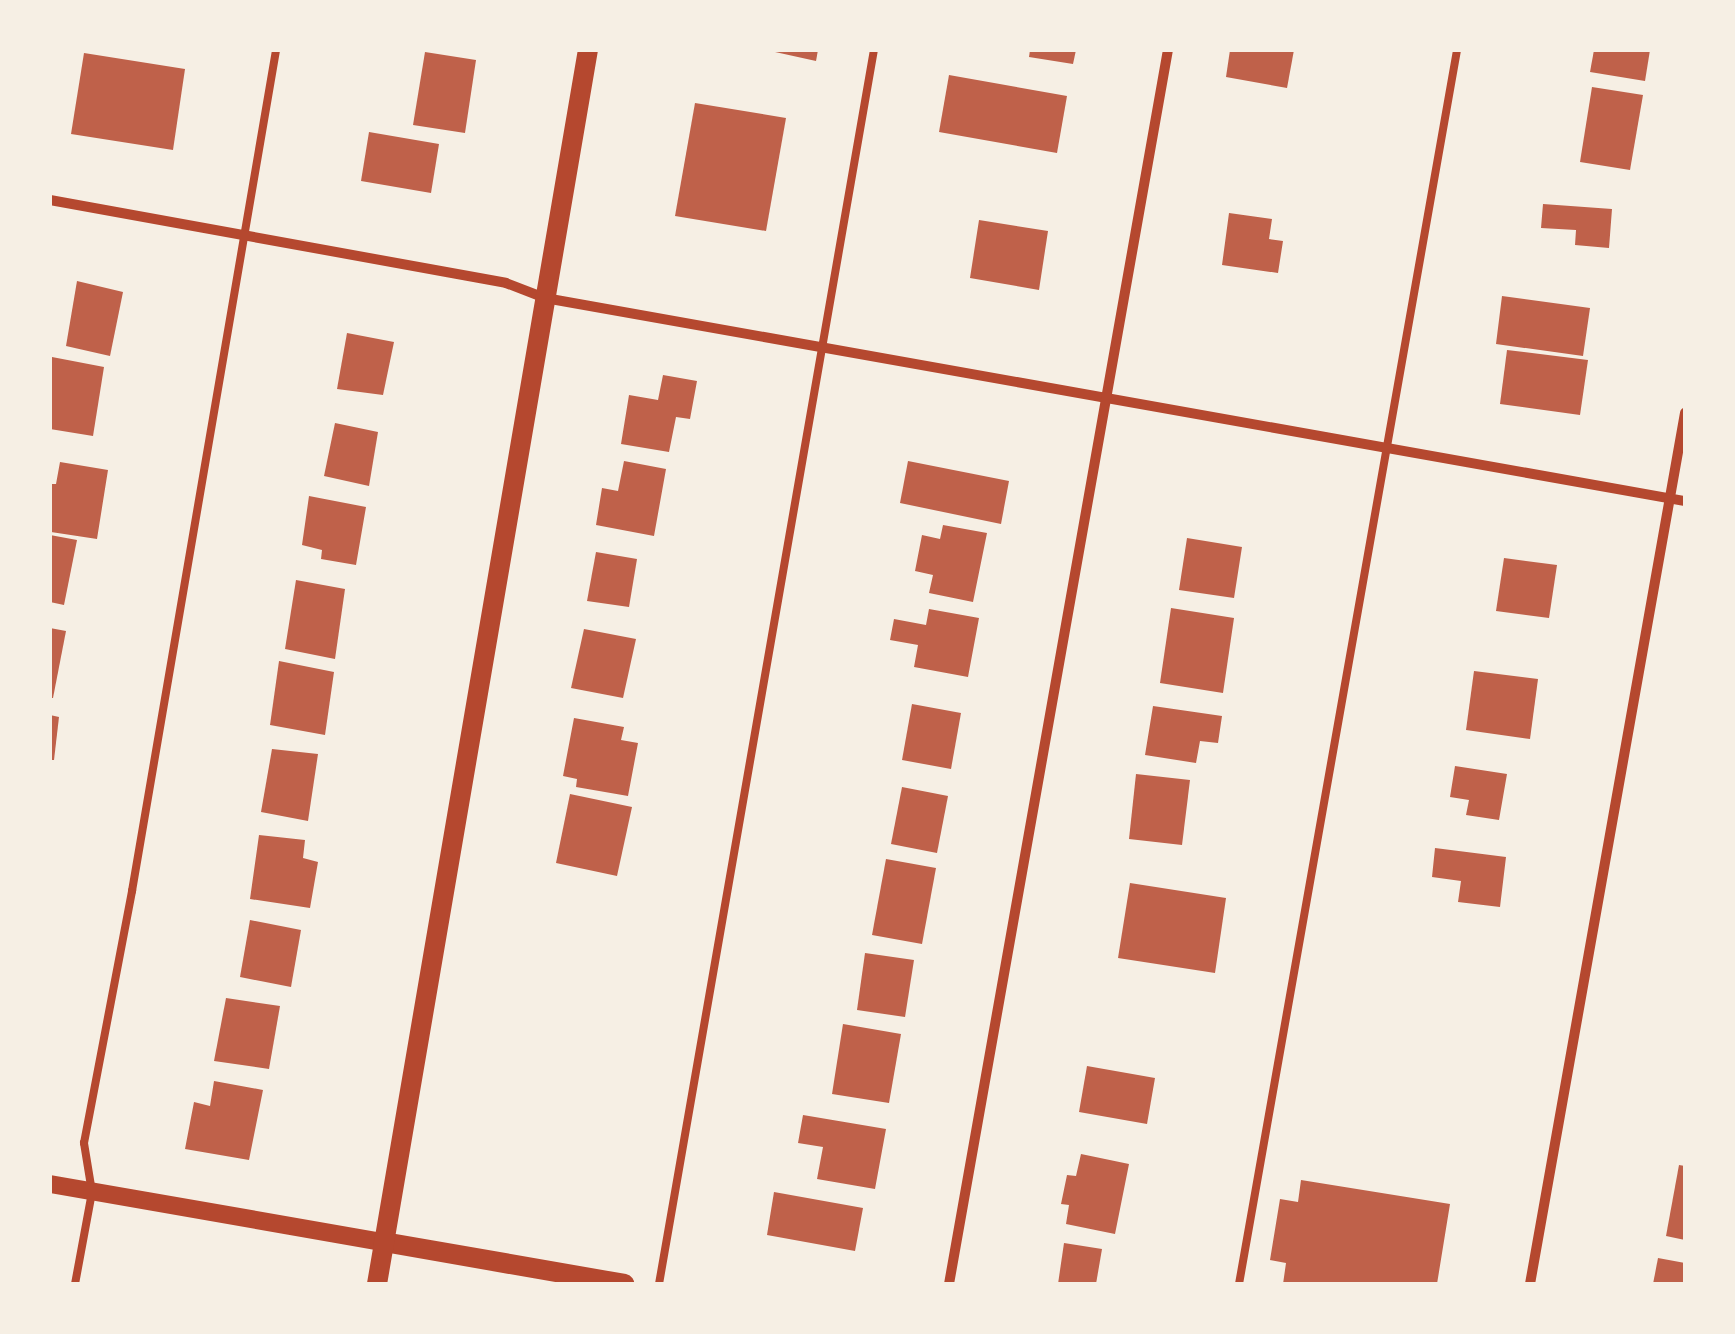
<!DOCTYPE html>
<html>
<head>
<meta charset="utf-8">
<style>
	body { margin:0 }
	#map { position:relative; width:1735px; height:1334px; overflow:hidden; background:#f6efe4; font-family:"PT Serif",serif }
	div>[style] { position:absolute }
	.building>* { inset:0; background:#bf614a }
	.service>* { height:8px; margin:-4px; padding:0 4px; transform-origin:4px; border-radius:4px; background:#b5482f }
	.minor>* { height:10px; margin:-5px; padding:0 5px; transform-origin:5px; border-radius:5px; background:#b5482f }
	.tertiary>* { height:18px; margin:-9px; padding:0 9px; transform-origin:9px; border-radius:9px; background:#b5482f }
	.secondary>* { height:20px; margin:-10px; padding:0 10px; transform-origin:10px; border-radius:10px; background:#b5482f }
	span { translate:-50% -50%; white-space:nowrap; text-align:center; line-height:1.15; -webkit-text-stroke:9px #f6efe4; paint-order:stroke }
	.frame { position:absolute; inset:0; border:52px solid #f6efe4; pointer-events:none }
</style>
</head>
<body>
<div id="map">
	<div class="building">
		<div style="clip-path:polygon(766px 50px,818px 50px,816px 61px)"></div>
		<div style="clip-path:polygon(1030px 50px,1076px 50px,1073px 64px,1029px 57px)"></div>
		<div style="clip-path:polygon(1230px 50px,1294px 50px,1287px 88px,1226px 77px)"></div>
		<div style="clip-path:polygon(1594px 50px,1650px 50px,1645px 81px,1590px 72px)"></div>
		<div style="clip-path:polygon(425px 52px,476px 60px,465px 133px,413px 125px)"></div>
		<div style="clip-path:polygon(84px 53px,185px 69px,173px 150px,71px 134px)"></div>
		<div style="clip-path:polygon(949px 75px,1067px 96px,1057px 153px,939px 132px)"></div>
		<div style="clip-path:polygon(1592px 87px,1643px 95px,1630px 170px,1580px 162px)"></div>
		<div style="clip-path:polygon(695px 103px,786px 118px,766px 231px,675px 216px)"></div>
		<div style="clip-path:polygon(369px 132px,439px 144px,431px 193px,361px 181px)"></div>
		<div style="clip-path:polygon(1543px 204px,1612px 209px,1609px 248px,1575px 245px,1576px 230px,1541px 228px)"></div>
		<div style="clip-path:polygon(1229px 213px,1272px 219px,1269px 239px,1283px 241px,1278px 273px,1222px 265px)"></div>
		<div style="clip-path:polygon(979px 220px,1048px 231px,1039px 290px,970px 278px)"></div>
		<div style="clip-path:polygon(77px 281px,123px 292px,110px 356px,66px 346px)"></div>
		<div style="clip-path:polygon(1502px 296px,1590px 308px,1583px 356px,1496px 344px)"></div>
		<div style="clip-path:polygon(347px 333px,394px 342px,383px 395px,337px 389px)"></div>
		<div style="clip-path:polygon(1507px 350px,1588px 360px,1580px 415px,1500px 404px)"></div>
		<div style="clip-path:polygon(52px 357px,104px 367px,93px 436px,50px 429px)"></div>
		<div style="clip-path:polygon(663px 375px,697px 381px,690px 419px,676px 417px,669px 452px,621px 444px,629px 395px,658px 400px)"></div>
		<div style="clip-path:polygon(335px 423px,378px 432px,369px 486px,324px 476px)"></div>
		<div style="clip-path:polygon(624px 461px,666px 469px,654px 536px,596px 525px,602px 488px,618px 491px)"></div>
		<div style="clip-path:polygon(908px 461px,1009px 481px,1001px 524px,900px 503px)"></div>
		<div style="clip-path:polygon(60px 462px,108px 470px,97px 539px,51px 532px,50px 484px,56px 484px)"></div>
		<div style="clip-path:polygon(309px 496px,366px 507px,356px 565px,321px 559px,322px 550px,302px 545px)"></div>
		<div style="clip-path:polygon(943px 525px,987px 533px,973px 602px,929px 593px,933px 575px,915px 571px,922px 535px,940px 539px)"></div>
		<div style="clip-path:polygon(50px 535px,77px 540px,64px 605px,50px 602px)"></div>
		<div style="clip-path:polygon(1187px 538px,1242px 547px,1234px 598px,1179px 590px)"></div>
		<div style="clip-path:polygon(596px 552px,637px 559px,629px 607px,587px 601px)"></div>
		<div style="clip-path:polygon(1504px 558px,1557px 565px,1549px 618px,1496px 611px)"></div>
		<div style="clip-path:polygon(296px 580px,345px 589px,335px 659px,285px 649px)"></div>
		<div style="clip-path:polygon(1171px 608px,1234px 618px,1223px 693px,1160px 683px)"></div>
		<div style="clip-path:polygon(929px 609px,979px 618px,968px 677px,914px 667px,918px 645px,890px 640px,894px 619px,926px 625px)"></div>
		<div style="clip-path:polygon(50px 628px,66px 631px,53px 698px,50px 698px)"></div>
		<div style="clip-path:polygon(584px 629px,636px 639px,623px 698px,571px 688px)"></div>
		<div style="clip-path:polygon(279px 661px,334px 672px,325px 735px,270px 725px)"></div>
		<div style="clip-path:polygon(1474px 671px,1538px 679px,1530px 739px,1466px 730px)"></div>
		<div style="clip-path:polygon(912px 704px,961px 713px,951px 769px,902px 760px)"></div>
		<div style="clip-path:polygon(1153px 706px,1222px 716px,1218px 743px,1200px 741px,1196px 763px,1145px 755px)"></div>
		<div style="clip-path:polygon(50px 715px,59px 717px,54px 760px,50px 760px)"></div>
		<div style="clip-path:polygon(574px 718px,624px 727px,621px 740px,638px 743px,628px 796px,576px 787px,577px 779px,563px 776px)"></div>
		<div style="clip-path:polygon(272px 749px,318px 754px,308px 821px,261px 812px)"></div>
		<div style="clip-path:polygon(1455px 766px,1507px 774px,1499px 820px,1466px 815px,1469px 800px,1450px 797px)"></div>
		<div style="clip-path:polygon(1136px 774px,1190px 780px,1182px 845px,1129px 839px)"></div>
		<div style="clip-path:polygon(902px 787px,948px 796px,937px 853px,891px 844px)"></div>
		<div style="clip-path:polygon(570px 794px,632px 807px,617px 876px,556px 863px)"></div>
		<div style="clip-path:polygon(259px 835px,305px 840px,303px 858px,318px 862px,310px 908px,250px 899px)"></div>
		<div style="clip-path:polygon(1435px 848px,1506px 857px,1500px 907px,1458px 902px,1461px 881px,1432px 877px)"></div>
		<div style="clip-path:polygon(886px 859px,936px 868px,922px 944px,872px 935px)"></div>
		<div style="clip-path:polygon(1130px 883px,1226px 898px,1215px 973px,1118px 958px)"></div>
		<div style="clip-path:polygon(250px 920px,301px 930px,291px 987px,240px 977px)"></div>
		<div style="clip-path:polygon(865px 953px,914px 960px,905px 1017px,857px 1010px)"></div>
		<div style="clip-path:polygon(226px 998px,280px 1006px,269px 1069px,214px 1061px)"></div>
		<div style="clip-path:polygon(843px 1024px,901px 1034px,889px 1103px,832px 1094px)"></div>
		<div style="clip-path:polygon(1087px 1066px,1155px 1078px,1147px 1124px,1079px 1112px)"></div>
		<div style="clip-path:polygon(214px 1081px,263px 1090px,249px 1160px,185px 1149px,194px 1102px,210px 1106px)"></div>
		<div style="clip-path:polygon(803px 1115px,886px 1129px,875px 1189px,817px 1179px,823px 1147px,798px 1143px)"></div>
		<div style="clip-path:polygon(1081px 1154px,1129px 1164px,1115px 1234px,1066px 1224px,1069px 1205px,1061px 1204px,1067px 1175px,1076px 1176px)"></div>
		<div style="clip-path:polygon(1679px 1165px,1685px 1166px,1685px 1240px,1666px 1236px)"></div>
		<div style="clip-path:polygon(1301px 1180px,1450px 1204px,1437px 1284px,1283px 1284px,1286px 1263px,1270px 1260px,1280px 1199px,1298px 1202px)"></div>
		<div style="clip-path:polygon(774px 1192px,863px 1208px,855px 1251px,767px 1235px)"></div>
		<div style="clip-path:polygon(1064px 1243px,1102px 1249px,1096px 1284px,1058px 1284px)"></div>
		<div style="clip-path:polygon(1658px 1258px,1685px 1263px,1685px 1284px,1653px 1284px)"></div>
	</div>
	<div class="service">
		<div style="left:75px;top:1284px;width:94px;rotate:-79.5deg"></div>
		<div style="left:92px;top:1192px;width:50px;rotate:-99.3deg"></div>
		<div style="left:84px;top:1143px;width:257px;rotate:-79.2deg"></div>
		<div style="left:132px;top:891px;width:853px;rotate:-80.28deg"></div>
		<div style="left:659px;top:1284px;width:1253px;rotate:-80.12deg"></div>
		<div style="left:1239px;top:1284px;width:1253px;rotate:-79.98deg"></div>
	</div>
	<div class="minor">
		<div style="left:50px;top:200px;width:463px;rotate:10.3deg"></div>
		<div style="left:506px;top:283px;width:42px;rotate:21deg"></div>
		<div style="left:545px;top:298px;width:1158px;rotate:10.1deg"></div>
		<div style="left:949px;top:1284px;width:1253px;rotate:-79.94deg"></div>
		<div style="left:1530px;top:1284px;width:885px;rotate:-79.91deg"></div>
	</div>
	<div class="tertiary">
		<div style="left:50px;top:1184px;width:339px;rotate:9.9deg"></div>
	</div>
	<div class="secondary">
		<div style="left:384px;top:1242px;width:244px;rotate:9.9deg"></div>
		<div style="left:377px;top:1284px;width:1252px;rotate:-80.3deg"></div>
	</div>
	<div class="frame"></div>
</div>
</body>
</html>
